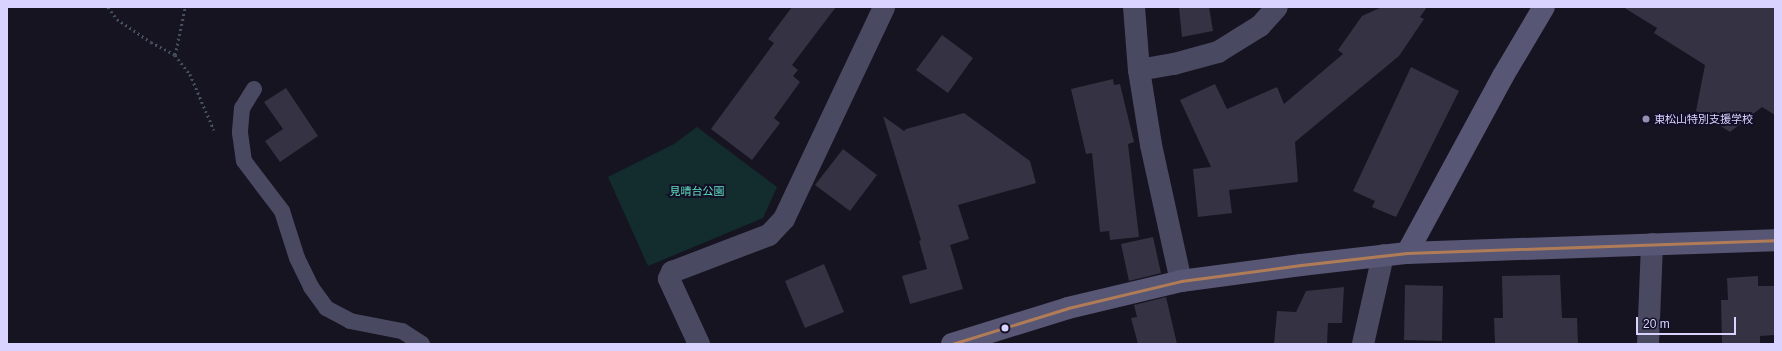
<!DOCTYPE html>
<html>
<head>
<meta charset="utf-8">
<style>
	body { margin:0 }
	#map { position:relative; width:1782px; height:351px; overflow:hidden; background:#161421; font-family:Helvetica,"Noto Sans JP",sans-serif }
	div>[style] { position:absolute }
	.green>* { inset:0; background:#132c2d }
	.building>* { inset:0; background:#343243 }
	.path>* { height:2.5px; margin-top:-1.25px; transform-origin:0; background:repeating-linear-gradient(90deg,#44505f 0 2px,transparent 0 5px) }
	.lane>* { height:16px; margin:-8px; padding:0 8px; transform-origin:8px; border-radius:8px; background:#4a4962 }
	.street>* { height:22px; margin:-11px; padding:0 11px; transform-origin:11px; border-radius:11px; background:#4a4962 }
	.secondary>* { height:22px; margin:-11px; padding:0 11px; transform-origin:11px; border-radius:11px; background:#575674 }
	.bus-1>* { height:3px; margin:-1.5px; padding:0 1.5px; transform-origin:1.5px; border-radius:1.5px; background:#b07c57 }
	.dots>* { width:11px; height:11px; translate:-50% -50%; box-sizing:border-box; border:2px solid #130f26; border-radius:50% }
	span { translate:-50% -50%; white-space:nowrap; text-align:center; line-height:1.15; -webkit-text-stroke:4px #130f26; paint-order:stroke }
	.poi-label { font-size:11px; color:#d9d4ff }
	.left { translate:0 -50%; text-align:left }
	.park-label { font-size:11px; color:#5fe0c0 }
	.frame { position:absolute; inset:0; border:8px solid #d9d4ff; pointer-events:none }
	.scale { position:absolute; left:1636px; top:317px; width:100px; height:18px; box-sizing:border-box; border:2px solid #d9d4ff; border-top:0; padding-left:5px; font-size:12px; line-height:14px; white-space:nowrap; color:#d9d4ff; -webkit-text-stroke:3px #130f26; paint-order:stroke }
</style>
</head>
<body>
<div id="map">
	<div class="green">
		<div style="clip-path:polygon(697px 127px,777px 187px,763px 218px,648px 266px,608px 177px,674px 144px)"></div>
	</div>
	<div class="building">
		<div style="clip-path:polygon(792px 7px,836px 7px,792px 65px,798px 70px,793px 76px,800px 82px,774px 118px,780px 123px,752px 160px,711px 129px,774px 43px,768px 39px)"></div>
		<div style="clip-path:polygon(1179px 7px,1209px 7px,1213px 31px,1182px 37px)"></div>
		<div style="clip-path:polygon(1382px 7px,1427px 7px,1420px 17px,1424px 19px,1399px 56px,1295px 142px,1298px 182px,1229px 190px,1232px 213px,1198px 217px,1193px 169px,1211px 167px,1180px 100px,1215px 84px,1227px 109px,1277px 87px,1284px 104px,1343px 54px,1338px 50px,1362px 16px)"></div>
		<div style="clip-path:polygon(1623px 7px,1775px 7px,1775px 115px,1762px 107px,1730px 132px,1696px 111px,1705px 65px,1654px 33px,1657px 28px)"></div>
		<div style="clip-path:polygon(942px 35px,973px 58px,948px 93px,916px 70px)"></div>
		<div style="clip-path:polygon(1411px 67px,1459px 91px,1396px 217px,1372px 207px,1375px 201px,1353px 191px)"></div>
		<div style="clip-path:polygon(1113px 79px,1114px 85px,1120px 84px,1134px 142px,1128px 144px,1139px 237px,1110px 240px,1109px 231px,1100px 232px,1092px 153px,1086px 154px,1071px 89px)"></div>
		<div style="clip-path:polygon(286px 88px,318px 136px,280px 162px,265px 141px,283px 129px,264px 102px)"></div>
		<div style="clip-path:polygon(964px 113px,1030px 161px,1036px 183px,958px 205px,969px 239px,950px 245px,963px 289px,910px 304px,902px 276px,927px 269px,919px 241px,921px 240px,883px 116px,904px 131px,906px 129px)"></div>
		<div style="clip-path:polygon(843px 149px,877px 175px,850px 211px,815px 185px)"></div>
		<div style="clip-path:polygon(1153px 237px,1161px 273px,1129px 281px,1121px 244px)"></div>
		<div style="clip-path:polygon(824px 264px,844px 312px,805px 328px,785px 281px)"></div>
		<div style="clip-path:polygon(1560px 275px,1562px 318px,1577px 318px,1578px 344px,1495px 344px,1494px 318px,1503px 318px,1502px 276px)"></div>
		<div style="clip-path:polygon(1758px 276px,1758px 286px,1775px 286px,1775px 335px,1760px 336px,1760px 344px,1722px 344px,1721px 300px,1728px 300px,1727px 278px)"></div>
		<div style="clip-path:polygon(1405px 285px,1443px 286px,1442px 341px,1404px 340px)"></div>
		<div style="clip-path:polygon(1344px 287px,1342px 323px,1328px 323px,1327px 344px,1274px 344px,1277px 311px,1296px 312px,1306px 291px)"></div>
		<div style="clip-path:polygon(1166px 297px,1177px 344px,1138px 344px,1131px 318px,1137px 317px,1134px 305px)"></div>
	</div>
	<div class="path">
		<div style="left:108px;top:7px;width:15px;rotate:53deg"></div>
		<div style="left:117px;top:19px;width:41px;rotate:34.1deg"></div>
		<div style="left:151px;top:42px;width:27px;rotate:28deg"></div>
		<div style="left:175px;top:55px;width:24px;rotate:52deg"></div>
		<div style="left:190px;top:74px;width:61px;rotate:66.8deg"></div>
		<div style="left:175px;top:55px;width:49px;rotate:-78.2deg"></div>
	</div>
	<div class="lane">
		<div style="left:254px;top:89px;width:22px;rotate:122deg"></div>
		<div style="left:242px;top:108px;width:25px;rotate:95deg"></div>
		<div style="left:240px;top:133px;width:28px;rotate:82deg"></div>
		<div style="left:244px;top:161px;width:63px;rotate:52.8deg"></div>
		<div style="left:282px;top:211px;width:49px;rotate:72.3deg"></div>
		<div style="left:297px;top:258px;width:32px;rotate:64deg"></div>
		<div style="left:311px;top:287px;width:26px;rotate:54deg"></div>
		<div style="left:326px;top:308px;width:27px;rotate:28deg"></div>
		<div style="left:350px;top:321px;width:53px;rotate:10.9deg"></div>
		<div style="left:402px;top:331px;width:24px;rotate:33deg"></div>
	</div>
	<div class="street">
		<div style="left:1134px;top:7px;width:63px;rotate:85.5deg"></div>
		<div style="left:1139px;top:70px;width:76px;rotate:80.9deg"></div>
		<div style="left:1151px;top:145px;width:139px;rotate:77.6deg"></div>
		<div style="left:1139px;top:70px;width:36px;rotate:-10deg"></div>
		<div style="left:1174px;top:64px;width:46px;rotate:-15.3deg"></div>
		<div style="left:1218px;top:52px;width:49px;rotate:-31.8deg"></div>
		<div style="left:1260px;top:26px;width:25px;rotate:-48deg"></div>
		<div style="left:699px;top:344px;width:72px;rotate:-114.8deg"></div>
		<div style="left:669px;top:279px;width:8px;rotate:-67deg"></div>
		<div style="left:672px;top:272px;width:104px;rotate:-20.9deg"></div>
		<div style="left:769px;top:235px;width:22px;rotate:-47deg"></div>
		<div style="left:784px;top:219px;width:234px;rotate:-64.7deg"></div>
		<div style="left:1363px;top:344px;width:91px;rotate:-77.3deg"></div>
		<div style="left:1648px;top:344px;width:100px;rotate:-87.7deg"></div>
	</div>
	<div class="secondary">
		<div style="left:1407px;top:253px;width:201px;rotate:-61.5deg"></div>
		<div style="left:1503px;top:76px;width:80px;rotate:-59.3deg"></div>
		<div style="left:952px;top:344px;width:121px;rotate:-17.2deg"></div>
		<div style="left:1068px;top:308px;width:116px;rotate:-13.4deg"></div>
		<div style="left:1181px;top:281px;width:121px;rotate:-7.6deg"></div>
		<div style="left:1301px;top:265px;width:107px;rotate:-6.5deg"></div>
		<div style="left:1407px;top:253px;width:368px;rotate:-2deg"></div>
	</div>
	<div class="bus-1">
		<div style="left:952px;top:344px;width:121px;rotate:-17.2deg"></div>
		<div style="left:1068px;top:308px;width:116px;rotate:-13.4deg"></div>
		<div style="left:1181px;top:281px;width:121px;rotate:-7.6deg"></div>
		<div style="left:1301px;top:265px;width:107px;rotate:-6.5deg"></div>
		<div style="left:1407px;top:253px;width:368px;rotate:-2deg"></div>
	</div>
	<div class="dots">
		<div style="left:1646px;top:119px;background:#9591b1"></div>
		<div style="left:1005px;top:328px;background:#d9d4ff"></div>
	</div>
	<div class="poi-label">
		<span class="left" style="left:1654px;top:119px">東松山特別支援学校</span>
	</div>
	<div class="park-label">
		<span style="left:697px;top:191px">見晴台公園</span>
	</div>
	<div class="frame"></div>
	<div class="scale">20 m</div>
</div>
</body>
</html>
